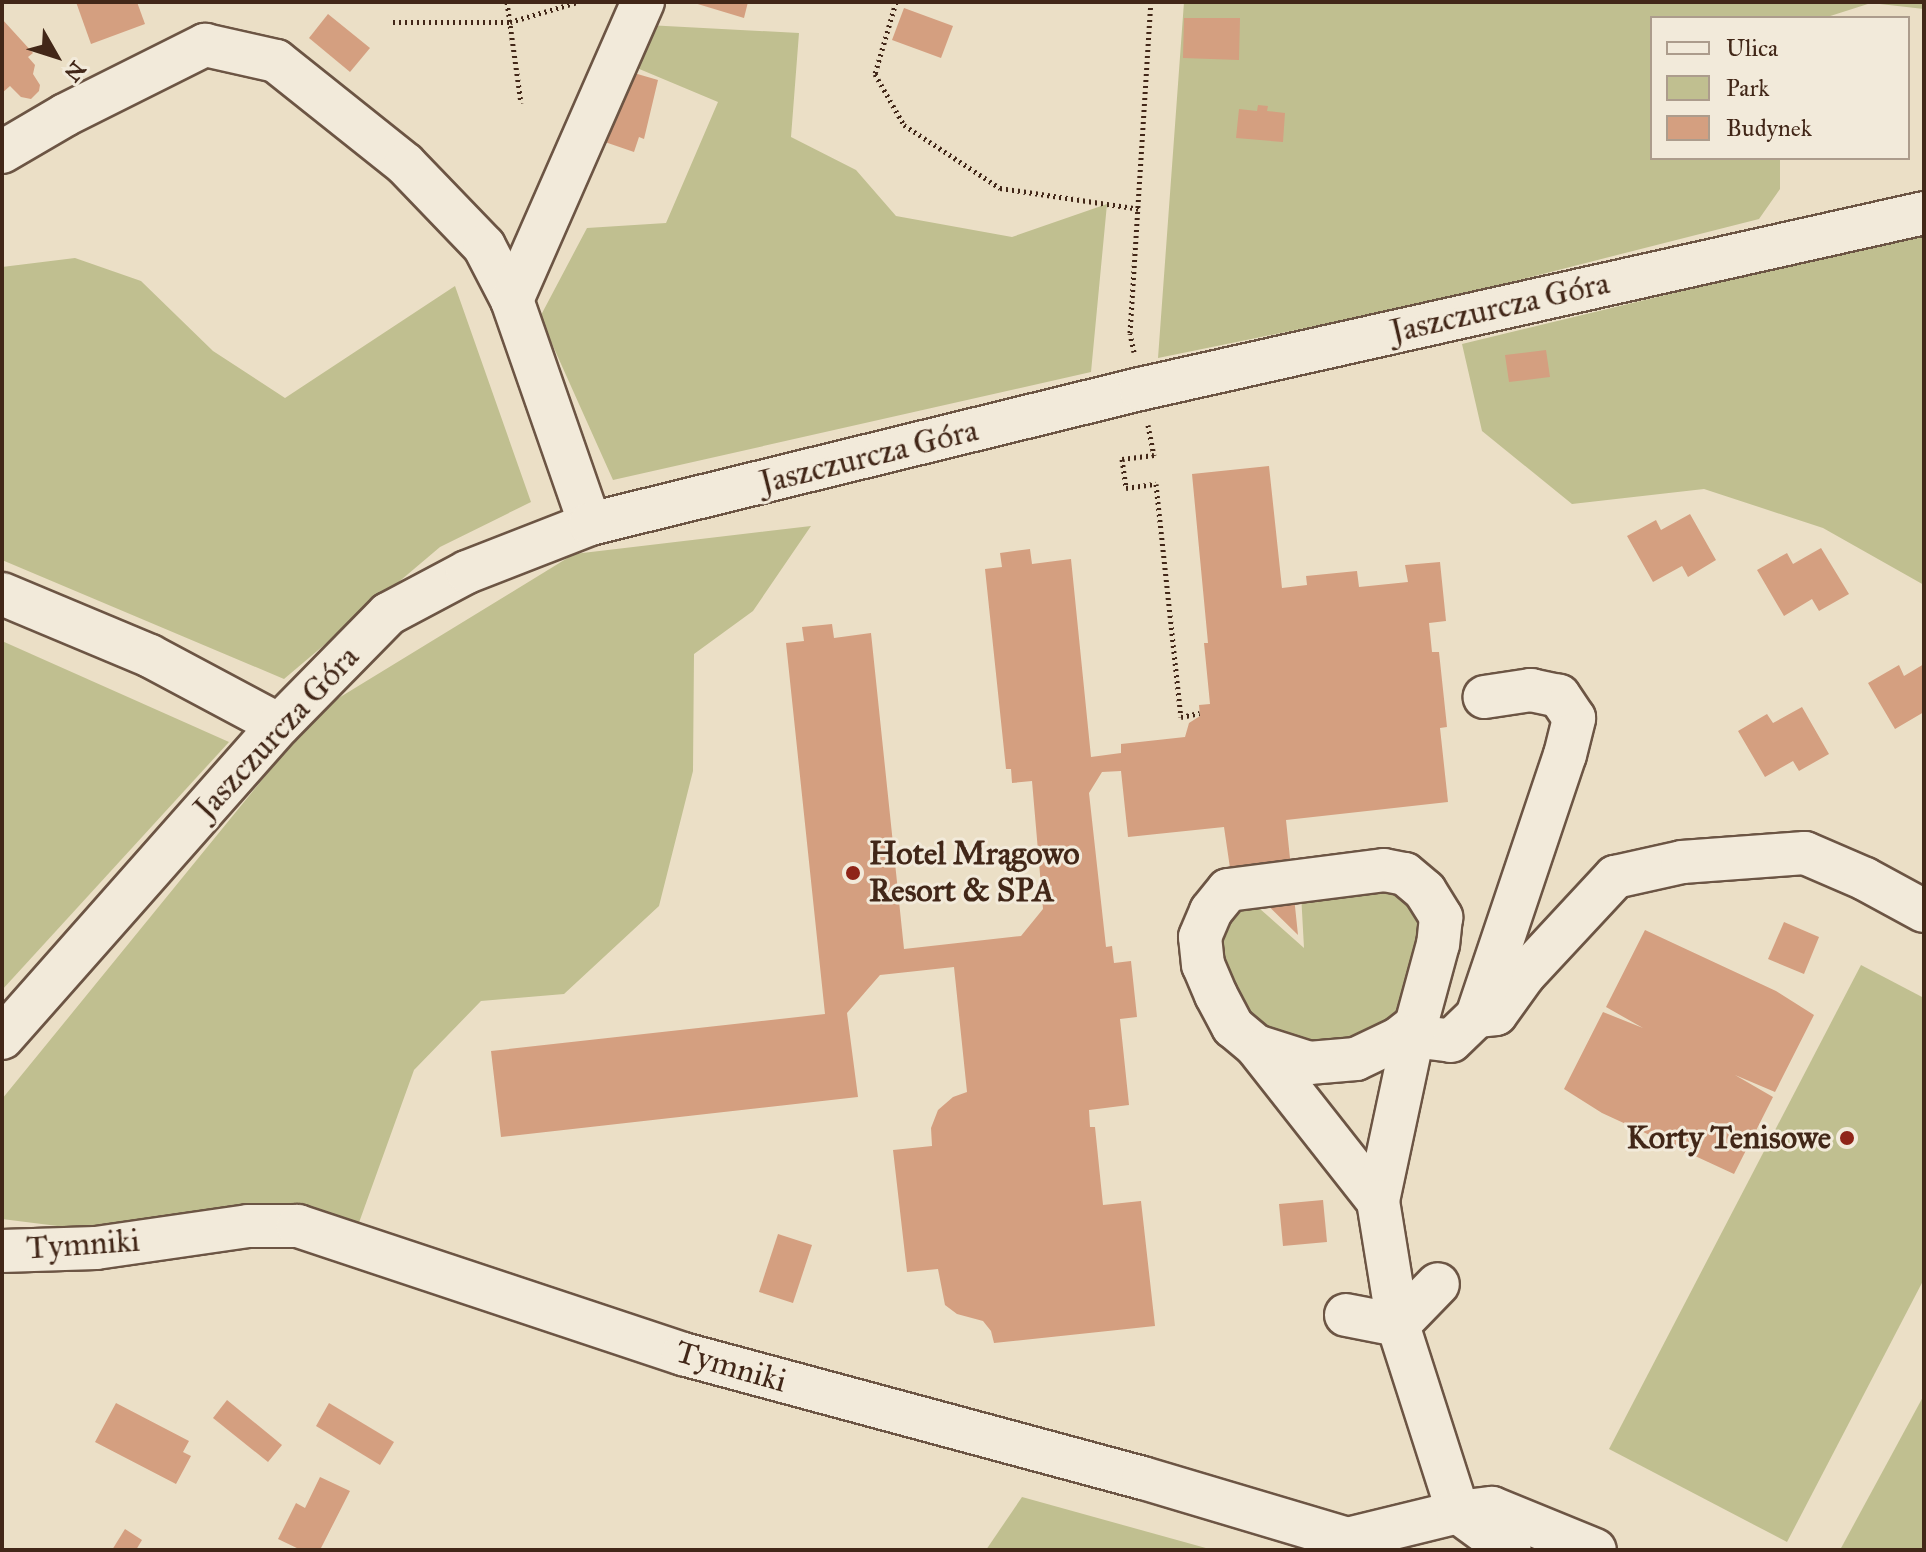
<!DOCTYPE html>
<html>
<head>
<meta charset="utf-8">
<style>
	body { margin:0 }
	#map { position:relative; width:1926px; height:1552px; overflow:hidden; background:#ebdfc6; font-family:"IM FELL Great Primer",serif }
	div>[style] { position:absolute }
	.green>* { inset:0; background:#c0bf90 }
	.building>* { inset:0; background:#d49f80 }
	.path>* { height:5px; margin-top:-2.5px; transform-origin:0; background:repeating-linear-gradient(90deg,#422718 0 2px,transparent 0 6px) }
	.roads { filter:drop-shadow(2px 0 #6c5544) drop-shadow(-2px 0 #6c5544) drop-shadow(0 2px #6c5544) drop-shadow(0 -2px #6c5544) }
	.minor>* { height:42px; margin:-21px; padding:0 21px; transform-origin:21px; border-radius:21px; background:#f2eada }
	.dots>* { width:22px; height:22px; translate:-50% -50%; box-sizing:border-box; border:4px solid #f2eada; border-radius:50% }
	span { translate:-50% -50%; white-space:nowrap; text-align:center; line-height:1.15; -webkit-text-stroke:6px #f2eada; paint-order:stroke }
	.street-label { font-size:32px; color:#422718 }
	.poi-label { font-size:32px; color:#422718; font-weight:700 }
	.left { translate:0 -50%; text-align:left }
	.right { translate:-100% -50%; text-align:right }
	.frame { position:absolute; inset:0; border:4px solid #422718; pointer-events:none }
	.legend { position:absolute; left:1650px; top:16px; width:260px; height:144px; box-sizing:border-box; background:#f2eada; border:2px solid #ac9c8c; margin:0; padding:10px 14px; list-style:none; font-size:24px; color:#422718 }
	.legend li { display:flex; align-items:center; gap:16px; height:40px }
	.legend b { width:40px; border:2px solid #ac9c8c }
	.north { position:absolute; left:16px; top:16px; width:80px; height:80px; -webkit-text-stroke:6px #f2eada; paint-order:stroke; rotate:129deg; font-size:22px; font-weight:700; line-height:32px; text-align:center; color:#422718 }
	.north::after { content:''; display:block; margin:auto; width:28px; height:36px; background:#422718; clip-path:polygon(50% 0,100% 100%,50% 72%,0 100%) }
</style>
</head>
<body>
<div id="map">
	<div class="green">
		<div style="clip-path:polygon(1184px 2px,1924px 2px,1924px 9px,1871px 3px,1824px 18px,1652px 18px,1652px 158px,1780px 158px,1780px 189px,1759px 219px,1428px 303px,1158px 358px)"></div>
		<div style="clip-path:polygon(647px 25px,799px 33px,791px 137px,856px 170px,896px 216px,1012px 237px,1107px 204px,1091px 372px,613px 480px,540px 317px,587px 228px,666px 223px,718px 102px,625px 63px)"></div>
		<div style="clip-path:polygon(1924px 233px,1924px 585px,1823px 528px,1704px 489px,1572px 504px,1482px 431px,1462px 344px)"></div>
		<div style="clip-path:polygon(75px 258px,141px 281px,213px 351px,285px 398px,455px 286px,531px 502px,440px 547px,284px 679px,2px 560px,2px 267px)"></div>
		<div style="clip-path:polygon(811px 526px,753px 611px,694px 654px,693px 771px,659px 906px,564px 994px,481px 1001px,414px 1070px,352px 1242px,145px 1237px,2px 1219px,2px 1099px,319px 710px,574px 554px)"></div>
		<div style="clip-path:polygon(2px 641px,229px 742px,2px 990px)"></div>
		<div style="clip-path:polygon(1391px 889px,1412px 901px,1421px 921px,1408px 999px,1386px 1024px,1351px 1044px,1311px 1045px,1277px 1038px,1249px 1018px,1216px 957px,1230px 916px,1251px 901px,1304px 948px,1301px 893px)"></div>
		<div style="clip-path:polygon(1861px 965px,1924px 998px,1924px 1279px,1787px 1542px,1609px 1449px)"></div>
		<div style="clip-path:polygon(1924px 1395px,1924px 1550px,1840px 1550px)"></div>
		<div style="clip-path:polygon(1022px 1497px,1213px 1550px,986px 1550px)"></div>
	</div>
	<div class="building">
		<div style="clip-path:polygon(76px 2px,137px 2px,145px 24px,91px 44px)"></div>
		<div style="clip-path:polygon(691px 2px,748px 2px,744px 18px)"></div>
		<div style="clip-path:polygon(904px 8px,953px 26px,941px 58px,892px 40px)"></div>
		<div style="clip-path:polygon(328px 14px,370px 48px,350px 72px,309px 38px)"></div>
		<div style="clip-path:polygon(1184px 18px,1240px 18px,1239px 60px,1183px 58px)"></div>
		<div style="clip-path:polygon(2px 19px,33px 53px,28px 57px,35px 65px,33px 74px,40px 85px,39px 91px,31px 99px,21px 97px,10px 86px,2px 93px)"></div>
		<div style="clip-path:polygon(634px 73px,658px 80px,644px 139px,639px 137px,634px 152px,602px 141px)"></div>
		<div style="clip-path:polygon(1258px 105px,1268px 106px,1267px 111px,1285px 113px,1283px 142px,1236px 138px,1239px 109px,1257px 111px)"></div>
		<div style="clip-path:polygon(1546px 350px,1550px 377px,1509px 382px,1505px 355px)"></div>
		<div style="clip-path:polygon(1269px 466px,1282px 588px,1307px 585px,1306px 576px,1357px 571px,1359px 587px,1408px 582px,1405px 565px,1440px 562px,1446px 621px,1429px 623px,1432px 652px,1439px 652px,1447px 727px,1440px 728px,1448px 802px,1286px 820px,1298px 935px,1230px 868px,1224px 827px,1128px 837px,1121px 771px,1102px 772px,1089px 793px,1106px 947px,1112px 946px,1114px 963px,1131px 961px,1137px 1017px,1120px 1019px,1129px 1105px,1089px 1110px,1090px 1127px,1095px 1127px,1103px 1205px,1141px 1201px,1155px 1326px,994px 1343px,991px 1331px,983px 1321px,957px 1314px,945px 1305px,938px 1269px,907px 1272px,893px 1150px,932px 1146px,931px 1128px,938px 1110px,953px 1097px,967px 1092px,954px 967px,880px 975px,847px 1013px,858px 1097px,501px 1137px,491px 1051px,825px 1014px,786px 643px,804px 641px,802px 627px,832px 624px,834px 638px,871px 633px,904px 949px,1021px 936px,1043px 909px,1032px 781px,1012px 783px,1011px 769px,1006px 769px,985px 569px,1002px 567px,1000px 553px,1030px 549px,1032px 564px,1071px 559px,1091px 757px,1121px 753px,1121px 744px,1185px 737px,1189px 723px,1200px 716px,1199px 705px,1210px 704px,1204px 643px,1208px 643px,1192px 474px)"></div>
		<div style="clip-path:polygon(1690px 514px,1716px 560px,1688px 577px,1682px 566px,1653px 582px,1627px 536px,1656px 520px,1661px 530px)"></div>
		<div style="clip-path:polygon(1821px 548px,1849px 594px,1819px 611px,1812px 599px,1784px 616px,1757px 570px,1787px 553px,1793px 564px)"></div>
		<div style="clip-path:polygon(1924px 664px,1924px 712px,1895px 729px,1868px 683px,1899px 665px,1904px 676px)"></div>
		<div style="clip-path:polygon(1802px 707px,1829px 754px,1799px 771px,1793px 761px,1765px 777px,1738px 731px,1767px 714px,1773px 723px)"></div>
		<div style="clip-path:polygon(1784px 922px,1819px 937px,1804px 974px,1768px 959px)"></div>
		<div style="clip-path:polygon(1645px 930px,1776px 991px,1814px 1015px,1775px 1092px,1735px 1075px,1773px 1097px,1734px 1174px,1602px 1113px,1564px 1089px,1603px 1012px,1643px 1028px,1606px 1007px)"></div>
		<div style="clip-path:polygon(1323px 1200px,1327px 1242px,1283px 1246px,1279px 1204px)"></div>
		<div style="clip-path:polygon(778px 1234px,812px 1245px,793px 1303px,759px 1292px)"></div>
		<div style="clip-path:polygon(227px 1400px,282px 1445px,268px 1462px,213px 1418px)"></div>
		<div style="clip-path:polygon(116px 1403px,189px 1441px,183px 1452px,191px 1456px,176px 1484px,95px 1442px)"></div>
		<div style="clip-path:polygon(329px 1403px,394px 1442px,380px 1465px,316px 1426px)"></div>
		<div style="clip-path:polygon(320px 1477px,350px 1491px,320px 1550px,301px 1550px,278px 1539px,296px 1503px,305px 1508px)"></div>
		<div style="clip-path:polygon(125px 1529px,142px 1540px,136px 1550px,112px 1550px)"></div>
	</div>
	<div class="path">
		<div style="left:507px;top:2px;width:102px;rotate:82.1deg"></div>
		<div style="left:896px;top:2px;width:75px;rotate:106.3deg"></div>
		<div style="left:875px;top:74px;width:59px;rotate:60.4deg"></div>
		<div style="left:904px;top:125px;width:115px;rotate:33.3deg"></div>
		<div style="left:1000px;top:188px;width:142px;rotate:8.5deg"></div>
		<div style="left:393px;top:22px;width:117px"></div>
		<div style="left:510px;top:22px;width:71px;rotate:-16.4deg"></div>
		<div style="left:1134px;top:352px;width:19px;rotate:-102deg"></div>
		<div style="left:1130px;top:333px;width:332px;rotate:-86.4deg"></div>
		<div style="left:1148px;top:425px;width:31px;rotate:79deg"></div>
		<div style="left:1154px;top:455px;width:32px;rotate:173deg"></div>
		<div style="left:1122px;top:459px;width:29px;rotate:82deg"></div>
		<div style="left:1126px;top:488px;width:30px;rotate:-8deg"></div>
		<div style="left:1156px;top:484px;width:234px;rotate:83.9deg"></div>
		<div style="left:1181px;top:717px;width:19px;rotate:-12deg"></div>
	</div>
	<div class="roads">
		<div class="minor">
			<div style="left:2px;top:152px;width:73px;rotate:-30.4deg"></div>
			<div style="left:65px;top:115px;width:157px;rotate:-26.6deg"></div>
			<div style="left:205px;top:45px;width:73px;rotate:12.7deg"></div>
			<div style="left:276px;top:61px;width:165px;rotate:38.6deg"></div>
			<div style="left:405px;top:164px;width:114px;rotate:46.1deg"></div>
			<div style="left:484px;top:246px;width:61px;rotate:62.6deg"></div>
			<div style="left:512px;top:300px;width:237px;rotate:70.8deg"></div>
			<div style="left:512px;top:300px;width:326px;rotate:-66.3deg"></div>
			<div style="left:2px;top:594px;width:160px;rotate:22.7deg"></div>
			<div style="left:150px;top:656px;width:146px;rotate:28.1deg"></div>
			<div style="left:1477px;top:1016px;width:19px;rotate:-6deg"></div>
			<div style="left:1496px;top:1014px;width:48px;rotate:-54.3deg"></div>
			<div style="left:1524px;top:975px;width:134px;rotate:-47.1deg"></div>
			<div style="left:1615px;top:877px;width:69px;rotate:-12.6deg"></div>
			<div style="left:1682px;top:862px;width:123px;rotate:-4.2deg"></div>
			<div style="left:1805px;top:853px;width:65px;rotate:23.4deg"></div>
			<div style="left:1865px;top:879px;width:67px;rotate:28.5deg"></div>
			<div style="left:1413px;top:1036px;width:38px;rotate:7deg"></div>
			<div style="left:1451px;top:1041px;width:36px;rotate:-44deg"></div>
			<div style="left:1477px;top:1016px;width:275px;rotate:-71.4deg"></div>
			<div style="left:1565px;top:755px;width:38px;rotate:-76deg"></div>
			<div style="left:1574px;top:718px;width:27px;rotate:-124deg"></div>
			<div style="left:1559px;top:696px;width:29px;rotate:-168deg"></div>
			<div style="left:1531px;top:690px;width:47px;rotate:171.3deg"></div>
			<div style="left:2px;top:1038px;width:418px;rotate:-48.5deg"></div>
			<div style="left:279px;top:725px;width:156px;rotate:-45.5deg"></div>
			<div style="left:388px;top:614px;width:89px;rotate:-28deg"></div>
			<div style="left:467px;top:572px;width:132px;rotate:-21.3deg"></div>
			<div style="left:590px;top:524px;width:566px;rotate:-13.79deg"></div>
			<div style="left:1140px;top:389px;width:804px;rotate:-12.65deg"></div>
			<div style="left:1256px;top:1046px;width:56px;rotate:17.8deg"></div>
			<div style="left:1309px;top:1063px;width:47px;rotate:-4.9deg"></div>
			<div style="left:1356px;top:1059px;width:47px;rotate:-25.5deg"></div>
			<div style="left:1398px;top:1039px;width:23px;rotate:-38deg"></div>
			<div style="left:1378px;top:1201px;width:197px;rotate:-128.2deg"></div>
			<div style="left:1256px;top:1046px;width:30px;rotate:-140deg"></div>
			<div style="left:1233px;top:1027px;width:36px;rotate:-118deg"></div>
			<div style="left:1216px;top:995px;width:33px;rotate:-113deg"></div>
			<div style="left:1203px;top:965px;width:28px;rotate:-96deg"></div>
			<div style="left:1200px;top:937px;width:28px;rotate:-67deg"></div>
			<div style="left:1211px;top:911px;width:27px;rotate:-51deg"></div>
			<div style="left:1228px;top:890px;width:157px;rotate:-7.3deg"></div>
			<div style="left:1384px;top:870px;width:21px;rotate:11deg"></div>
			<div style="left:1405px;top:874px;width:26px;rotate:40deg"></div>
			<div style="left:1425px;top:891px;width:31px;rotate:58deg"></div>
			<div style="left:1441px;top:917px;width:27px;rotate:96deg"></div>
			<div style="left:1438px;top:944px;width:95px;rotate:105.2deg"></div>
			<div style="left:1413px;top:1036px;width:169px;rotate:102deg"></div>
			<div style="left:1378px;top:1201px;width:126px;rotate:80.8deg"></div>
			<div style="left:1398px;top:1325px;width:196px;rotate:72.2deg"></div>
			<div style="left:2px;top:1251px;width:94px;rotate:-1.8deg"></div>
			<div style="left:96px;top:1248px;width:154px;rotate:-8.2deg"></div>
			<div style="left:248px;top:1226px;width:50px"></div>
			<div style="left:298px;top:1226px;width:406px;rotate:18.4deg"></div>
			<div style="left:683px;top:1354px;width:476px;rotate:15.1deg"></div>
			<div style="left:1143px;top:1478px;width:214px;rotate:16.6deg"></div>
			<div style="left:1348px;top:1539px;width:113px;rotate:-13.8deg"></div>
			<div style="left:1458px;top:1512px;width:34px;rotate:-7deg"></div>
			<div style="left:1492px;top:1508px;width:111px;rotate:22.2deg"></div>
			<div style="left:1346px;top:1315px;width:53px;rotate:10.9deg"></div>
			<div style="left:1398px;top:1325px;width:57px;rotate:-45.7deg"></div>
			<div style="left:1458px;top:1512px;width:64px;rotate:36.2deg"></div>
		</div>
	</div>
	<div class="dots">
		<div style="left:853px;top:873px;background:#8f2418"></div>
		<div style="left:1847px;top:1138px;background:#8f2418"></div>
	</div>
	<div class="street-label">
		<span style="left:1500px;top:308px;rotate:-13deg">Jaszczurcza Góra</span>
		<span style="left:869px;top:457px;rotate:-14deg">Jaszczurcza Góra</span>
		<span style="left:277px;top:733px;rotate:-47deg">Jaszczurcza Góra</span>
		<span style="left:83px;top:1245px;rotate:-4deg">Tymniki</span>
		<span style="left:731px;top:1367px;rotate:16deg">Tymniki</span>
	</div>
	<div class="poi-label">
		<span class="left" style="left:869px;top:873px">Hotel Mrągowo<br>Resort &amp; SPA</span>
		<span class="right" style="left:1831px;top:1138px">Korty Tenisowe</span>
	</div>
	<div class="frame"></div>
	<ul class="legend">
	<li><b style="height:10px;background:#f2eada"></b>Ulica</li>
	<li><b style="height:22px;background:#c0bf90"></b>Park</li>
	<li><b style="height:22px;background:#d49f80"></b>Budynek</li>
	</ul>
	<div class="north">N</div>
</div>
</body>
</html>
